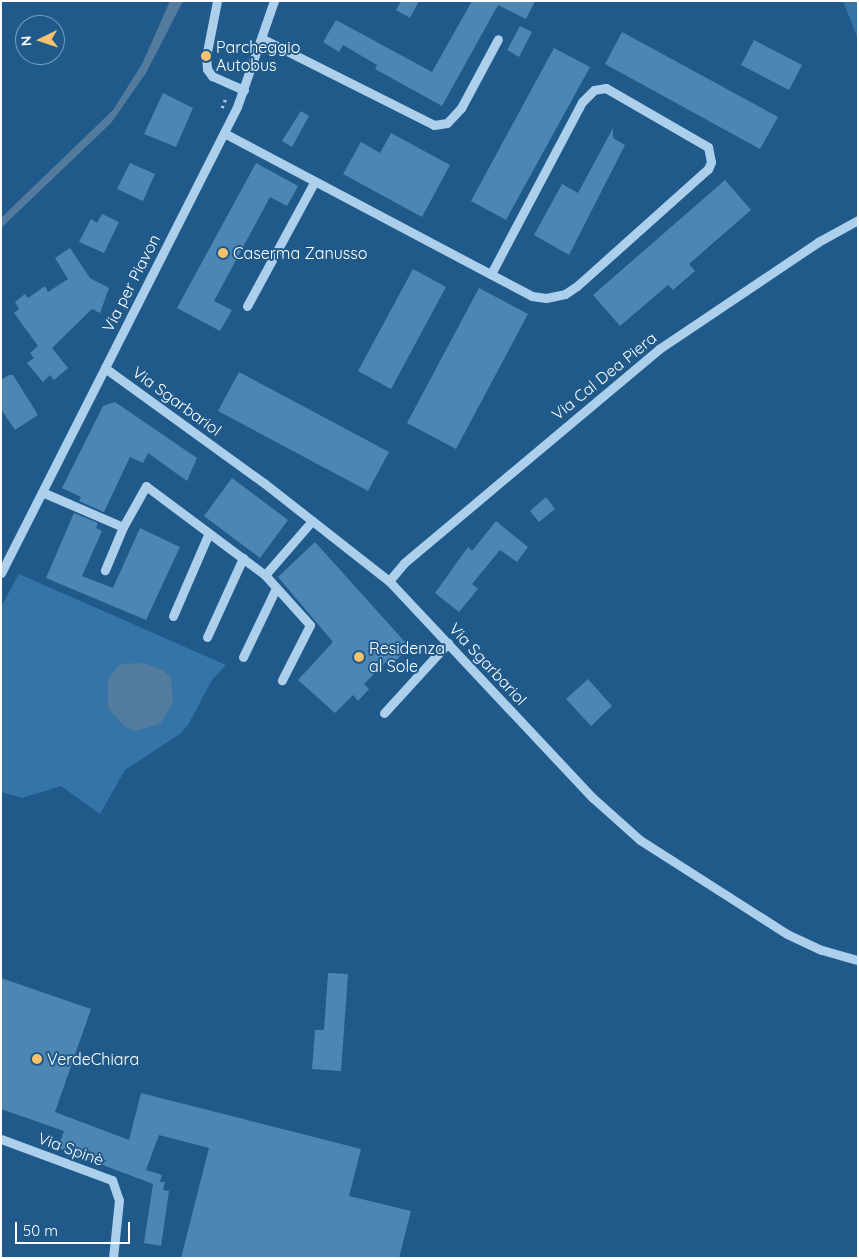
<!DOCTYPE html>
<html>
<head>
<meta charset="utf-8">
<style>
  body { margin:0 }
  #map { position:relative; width:859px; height:1259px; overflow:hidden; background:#205a8a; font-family:Quicksand,sans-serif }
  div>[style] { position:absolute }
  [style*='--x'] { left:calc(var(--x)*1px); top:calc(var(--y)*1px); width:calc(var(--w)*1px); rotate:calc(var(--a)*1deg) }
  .green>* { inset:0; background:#3474a7 }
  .water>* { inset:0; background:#537b9d }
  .building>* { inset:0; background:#4d86b3 }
  .path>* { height:2.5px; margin-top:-1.25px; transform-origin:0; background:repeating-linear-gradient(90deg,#accfeb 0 2.5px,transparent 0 6.5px) }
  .minor>* { height:9px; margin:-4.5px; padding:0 4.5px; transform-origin:4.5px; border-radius:4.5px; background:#accfeb }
  .dots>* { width:14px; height:14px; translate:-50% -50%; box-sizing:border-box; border:2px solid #205a8a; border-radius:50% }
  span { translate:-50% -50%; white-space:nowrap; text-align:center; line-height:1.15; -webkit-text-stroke:4px #205a8a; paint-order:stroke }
  .poi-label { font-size:16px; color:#fff }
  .left { translate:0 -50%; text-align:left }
  .street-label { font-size:16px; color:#fff }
  .frame { position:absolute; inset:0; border:2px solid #fff; pointer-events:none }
  .north { position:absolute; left:15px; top:15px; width:50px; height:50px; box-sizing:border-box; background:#205a8a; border:1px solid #799cb9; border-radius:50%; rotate:266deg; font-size:14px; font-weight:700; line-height:20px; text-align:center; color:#fff }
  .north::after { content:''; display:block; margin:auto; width:18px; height:22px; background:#f8c16d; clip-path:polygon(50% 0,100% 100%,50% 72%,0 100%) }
  .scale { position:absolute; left:15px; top:1222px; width:115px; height:22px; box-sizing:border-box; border:2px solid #fff; border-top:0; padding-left:6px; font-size:15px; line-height:18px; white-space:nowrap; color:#fff; -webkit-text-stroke:4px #205a8a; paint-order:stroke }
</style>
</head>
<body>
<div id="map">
  <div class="green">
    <i style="clip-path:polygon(843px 1px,858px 1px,858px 39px)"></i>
    <i style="clip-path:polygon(19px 574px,226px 665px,212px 680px,188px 725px,180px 734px,125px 770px,100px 814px,61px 786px,22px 798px,1px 792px,1px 607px)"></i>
  </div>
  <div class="water">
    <i style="clip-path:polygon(170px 1px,183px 1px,146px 73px,111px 123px,1px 228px,1px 218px,113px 110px,142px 64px)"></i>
    <i style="clip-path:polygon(143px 663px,163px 670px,171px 678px,173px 703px,160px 724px,136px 731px,125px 727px,108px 708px,108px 678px,120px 664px)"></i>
  </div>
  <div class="building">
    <i style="clip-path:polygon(401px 1px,419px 1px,410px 18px,396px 10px)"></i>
    <i style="clip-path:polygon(472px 1px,535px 1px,526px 19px,498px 5px,442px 106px,375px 69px,377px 65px,343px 45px,339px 52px,323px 42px,336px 20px,432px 72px)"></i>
    <i style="clip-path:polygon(520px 26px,532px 32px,519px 57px,507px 50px)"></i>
    <i style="clip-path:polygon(622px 32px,778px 117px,760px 149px,605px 64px)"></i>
    <i style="clip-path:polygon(754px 40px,802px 65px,789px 90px,741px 65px)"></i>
    <i style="clip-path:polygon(554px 48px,590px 67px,506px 220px,471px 201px)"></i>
    <i style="clip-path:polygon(163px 93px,193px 108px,176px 147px,144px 134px)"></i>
    <i style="clip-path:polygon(301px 111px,309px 116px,292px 147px,282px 141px)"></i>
    <i style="clip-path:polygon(613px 128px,613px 138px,625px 145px,569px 255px,534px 235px,562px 184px,578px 193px)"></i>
    <i style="clip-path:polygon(391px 133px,450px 165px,422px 217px,343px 174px,361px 142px,380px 153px)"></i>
    <i style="clip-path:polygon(130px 163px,155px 174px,143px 201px,117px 189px)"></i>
    <i style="clip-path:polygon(256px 163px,298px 186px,287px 206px,270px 197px,214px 301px,232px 310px,220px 331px,177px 308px)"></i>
    <i style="clip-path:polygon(725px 180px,751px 210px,689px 264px,695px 271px,673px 290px,668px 285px,620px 326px,593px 295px)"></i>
    <i style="clip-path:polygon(102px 214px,119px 222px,104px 253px,79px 242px,91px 219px,97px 223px)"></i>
    <i style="clip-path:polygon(70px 248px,90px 278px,109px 288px,100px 313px,92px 309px,52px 348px,68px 368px,54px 380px,50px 375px,43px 382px,27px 363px,34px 358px,30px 353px,38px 346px,14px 313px,19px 309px,15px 302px,25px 294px,28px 298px,45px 286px,48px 292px,68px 279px,55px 258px)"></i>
    <i style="clip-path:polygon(413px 269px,446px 287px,391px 389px,358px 371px)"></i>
    <i style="clip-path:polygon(479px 288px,528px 314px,456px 449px,407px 423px)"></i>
    <i style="clip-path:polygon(239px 372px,389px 452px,368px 491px,218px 411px)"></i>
    <i style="clip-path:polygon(9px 375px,13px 375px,38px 415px,15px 430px,1px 409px,1px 380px)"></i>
    <i style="clip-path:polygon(115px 402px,197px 458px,187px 481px,148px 453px,143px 463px,130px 457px,104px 512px,79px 501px,81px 497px,62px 488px,103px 406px)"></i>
    <i style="clip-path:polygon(232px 478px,288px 520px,260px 558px,204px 516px)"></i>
    <i style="clip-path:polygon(546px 497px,555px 509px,539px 522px,530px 511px)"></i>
    <i style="clip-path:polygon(74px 513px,98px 523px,96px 528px,102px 531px,82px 576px,113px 588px,140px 528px,180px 547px,146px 620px,46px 578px)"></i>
    <i style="clip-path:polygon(496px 521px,528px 547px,517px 562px,500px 550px,472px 584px,478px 589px,459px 612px,435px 593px,468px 547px,472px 551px)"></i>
    <i style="clip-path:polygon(315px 542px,405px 642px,398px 650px,402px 654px,392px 665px,387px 661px,364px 684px,369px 689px,358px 701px,353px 695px,335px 713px,298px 680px,333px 642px,278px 577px)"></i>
    <i style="clip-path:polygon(588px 679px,612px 706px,591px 726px,566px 699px)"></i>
    <i style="clip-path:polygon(328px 973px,348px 974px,341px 1071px,312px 1069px,315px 1030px,324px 1030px)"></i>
    <i style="clip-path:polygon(1px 978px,91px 1009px,55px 1112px,129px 1140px,141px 1093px,361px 1149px,349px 1196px,411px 1211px,399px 1258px,181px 1258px,209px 1148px,159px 1135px,146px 1170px,162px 1175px,160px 1182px,165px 1182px,163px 1190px,169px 1191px,161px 1246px,144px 1243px,153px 1184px,58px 1148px,64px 1131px,1px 1109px)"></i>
  </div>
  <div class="path">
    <i style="--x:222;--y:108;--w:12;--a:-70"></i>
  </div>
  <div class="minor">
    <i style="--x:217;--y:1;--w:57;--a:101.1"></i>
    <i style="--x:206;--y:57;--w:12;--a:85"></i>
    <i style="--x:207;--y:69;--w:9;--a:54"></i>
    <i style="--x:212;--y:76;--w:35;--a:24"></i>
    <i style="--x:263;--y:39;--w:191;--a:26.7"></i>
    <i style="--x:434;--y:125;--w:13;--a:-9"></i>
    <i style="--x:447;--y:123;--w:21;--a:-47"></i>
    <i style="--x:461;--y:108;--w:78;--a:-61.8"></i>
    <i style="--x:224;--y:133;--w:348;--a:27.9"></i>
    <i style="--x:532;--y:296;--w:14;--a:8"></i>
    <i style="--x:546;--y:298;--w:19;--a:-12"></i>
    <i style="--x:565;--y:294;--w:14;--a:-34"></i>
    <i style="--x:577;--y:286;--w:176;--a:-41.8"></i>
    <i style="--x:708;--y:169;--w:8;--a:-67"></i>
    <i style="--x:711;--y:162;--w:15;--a:-101"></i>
    <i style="--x:708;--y:147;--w:118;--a:-150"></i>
    <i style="--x:606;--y:88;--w:12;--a:171"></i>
    <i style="--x:594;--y:90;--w:17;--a:135"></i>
    <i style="--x:582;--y:102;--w:195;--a:117.9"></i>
    <i style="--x:247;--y:306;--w:142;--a:-61.5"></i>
    <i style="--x:105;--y:368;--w:196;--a:35.9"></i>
    <i style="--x:264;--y:483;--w:159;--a:38.1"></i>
    <i style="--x:389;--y:581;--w:298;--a:46.8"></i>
    <i style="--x:593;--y:798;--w:63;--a:41.8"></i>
    <i style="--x:640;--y:840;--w:174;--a:32.6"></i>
    <i style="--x:787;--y:934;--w:38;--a:25"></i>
    <i style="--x:822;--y:950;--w:37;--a:16"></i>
    <i style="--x:42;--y:492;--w:88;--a:23.4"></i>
    <i style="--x:123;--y:527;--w:47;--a:112.7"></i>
    <i style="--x:123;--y:527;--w:47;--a:-60.7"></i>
    <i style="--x:146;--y:486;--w:149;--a:36.8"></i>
    <i style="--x:265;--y:575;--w:67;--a:48"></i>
    <i style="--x:310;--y:625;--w:62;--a:117"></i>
    <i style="--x:1;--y:573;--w:522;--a:-63.14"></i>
    <i style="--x:237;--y:107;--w:112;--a:-70.8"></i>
    <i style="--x:265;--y:575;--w:72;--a:-49"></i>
    <i style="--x:389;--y:581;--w:23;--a:-50"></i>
    <i style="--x:404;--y:563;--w:333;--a:-40"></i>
    <i style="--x:659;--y:349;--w:192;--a:-33.9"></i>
    <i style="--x:818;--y:242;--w:46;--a:-28.8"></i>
    <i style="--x:173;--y:616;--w:90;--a:-66.6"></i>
    <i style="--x:207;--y:637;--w:87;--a:-65.5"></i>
    <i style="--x:243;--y:657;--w:76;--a:-64.4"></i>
    <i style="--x:384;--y:713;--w:95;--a:-47.6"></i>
    <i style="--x:1;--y:1139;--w:118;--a:20.3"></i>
    <i style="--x:112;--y:1180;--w:21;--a:71"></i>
    <i style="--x:119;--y:1200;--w:58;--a:95.9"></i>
  </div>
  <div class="dots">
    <i style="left:206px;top:56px;background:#f8c16d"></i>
    <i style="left:223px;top:253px;background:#f8c16d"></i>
    <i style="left:359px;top:657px;background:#f8c16d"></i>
    <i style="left:37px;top:1059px;background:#f8c16d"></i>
  </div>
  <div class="poi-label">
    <span class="left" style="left:216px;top:56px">Parcheggio<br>Autobus</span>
    <span class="left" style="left:233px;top:253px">Caserma Zanusso</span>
    <span class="left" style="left:369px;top:657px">Residenza<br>al Sole</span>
    <span class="left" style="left:47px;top:1059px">VerdeChiara</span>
  </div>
  <div class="street-label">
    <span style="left:131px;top:283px;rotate:-63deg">Via per Piavon</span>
    <span style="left:604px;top:376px;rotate:-39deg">Via Cal Dea Piera</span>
    <span style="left:177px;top:401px;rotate:36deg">Via Sgarbariol</span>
    <span style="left:488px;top:664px;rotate:47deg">Via Sgarbariol</span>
    <span style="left:71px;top:1149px;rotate:20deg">Via Spinè</span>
  </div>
  <div class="frame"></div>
  <div class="north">N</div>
  <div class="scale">50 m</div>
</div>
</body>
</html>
